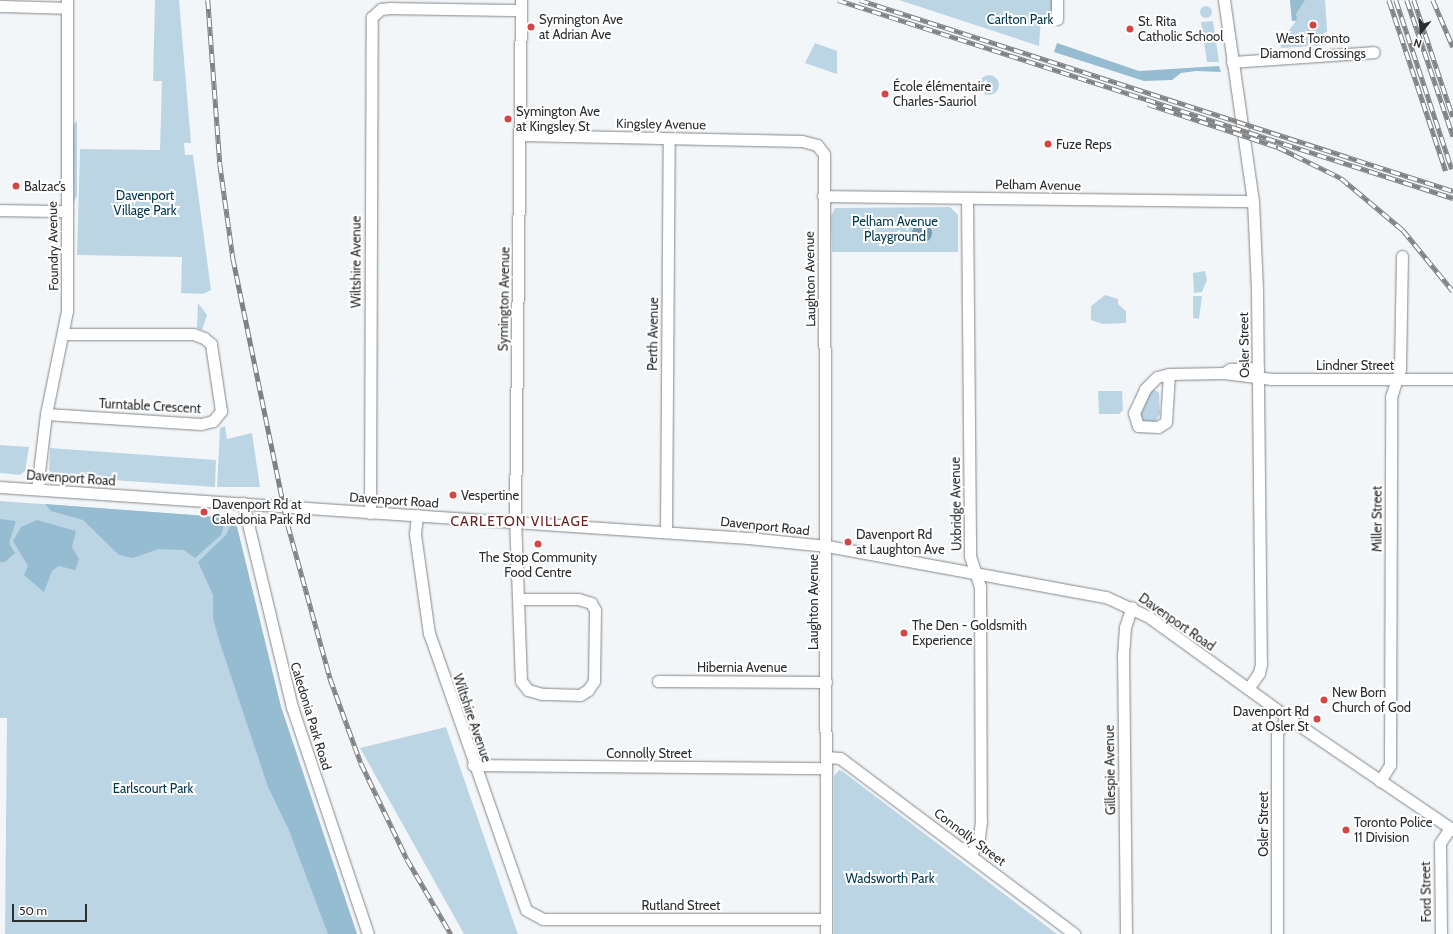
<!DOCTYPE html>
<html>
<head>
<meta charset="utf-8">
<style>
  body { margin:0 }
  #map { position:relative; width:1453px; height:934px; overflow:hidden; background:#f3f6f9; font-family:Cabin,sans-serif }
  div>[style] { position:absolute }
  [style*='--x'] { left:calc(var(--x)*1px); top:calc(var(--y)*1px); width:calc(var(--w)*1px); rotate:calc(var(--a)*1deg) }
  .green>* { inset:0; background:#bbd5e5 }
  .round { border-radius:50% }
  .forest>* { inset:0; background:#96bcd2 }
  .water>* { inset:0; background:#779db2 }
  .roads { filter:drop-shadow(0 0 1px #838789) drop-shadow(0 0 1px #838789) }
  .minor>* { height:11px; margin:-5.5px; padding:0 5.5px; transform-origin:5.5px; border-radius:5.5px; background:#fff }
  .rail>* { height:4.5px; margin-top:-2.25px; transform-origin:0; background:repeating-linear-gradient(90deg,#fff 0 9px,#7f8183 0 18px); box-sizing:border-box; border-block:1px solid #7f8183 }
  .dots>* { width:11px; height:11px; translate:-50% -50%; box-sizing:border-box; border:2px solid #fff; border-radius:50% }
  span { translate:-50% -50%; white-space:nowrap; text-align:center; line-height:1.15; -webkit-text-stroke:4px #fff; paint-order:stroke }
  .park-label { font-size:13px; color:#01374e }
  .poi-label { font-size:13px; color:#2c2d2e }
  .left { translate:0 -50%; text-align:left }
  .right { translate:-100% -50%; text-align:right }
  .street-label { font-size:13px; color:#2c2d2e }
  .neighbourhood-label { font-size:14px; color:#672220; letter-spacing:1px }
  .north { position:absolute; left:1401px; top:12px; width:40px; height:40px; -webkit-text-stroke:3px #fff; paint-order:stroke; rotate:197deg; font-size:11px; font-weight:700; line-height:16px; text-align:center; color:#2c2d2e }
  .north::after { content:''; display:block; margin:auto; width:14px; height:18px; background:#2c2d2e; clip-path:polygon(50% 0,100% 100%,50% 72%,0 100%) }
  .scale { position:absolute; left:12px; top:904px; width:75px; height:18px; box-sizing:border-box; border:2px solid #2c2d2e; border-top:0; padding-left:5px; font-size:12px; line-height:14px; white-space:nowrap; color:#2c2d2e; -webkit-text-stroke:3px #fff; paint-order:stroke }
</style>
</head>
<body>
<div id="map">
  <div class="green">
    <i style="clip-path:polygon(155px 0,179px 0,191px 143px,184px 143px,185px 155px,193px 155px,211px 290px,203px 294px,181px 293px,182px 257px,77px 255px,80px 149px,160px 150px,162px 81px,153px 81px)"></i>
    <i style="clip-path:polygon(899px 0,1052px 0,1052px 19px,1041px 19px,1039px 46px)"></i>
    <i style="clip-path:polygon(1290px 0,1325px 0,1328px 45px,1281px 48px,1280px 42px,1296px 21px,1292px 21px)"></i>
    <i class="round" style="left:1200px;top:6px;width:12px;height:12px"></i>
    <i style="clip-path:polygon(1213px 21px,1219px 62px,1207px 62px,1201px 22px)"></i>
    <i style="clip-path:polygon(815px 43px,837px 51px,837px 74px,805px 63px)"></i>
    <i class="round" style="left:979px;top:75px;width:20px;height:20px"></i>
    <i style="clip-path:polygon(77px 121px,77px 195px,74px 203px,72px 126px)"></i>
    <i style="clip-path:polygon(950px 207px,958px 215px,958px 252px,832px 252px,831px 216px,835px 208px)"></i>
    <i style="clip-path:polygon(1205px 271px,1207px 280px,1202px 292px,1194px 293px,1193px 273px)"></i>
    <i style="clip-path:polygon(1105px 295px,1118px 299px,1118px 304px,1126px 311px,1126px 323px,1103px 324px,1091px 320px,1091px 306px)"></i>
    <i style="clip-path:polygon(1193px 296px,1202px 296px,1199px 319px,1193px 318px)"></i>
    <i style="clip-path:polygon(198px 303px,207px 315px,202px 330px,197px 328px)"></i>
    <i style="clip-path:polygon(1150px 389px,1159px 392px,1160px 414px,1155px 422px,1140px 422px,1138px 415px)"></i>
    <i style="clip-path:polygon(1098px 391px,1122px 391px,1123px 410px,1119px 414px,1099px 414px)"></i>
    <i style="clip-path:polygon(225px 426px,227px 439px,252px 433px,260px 487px,217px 487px,220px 428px)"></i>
    <i style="clip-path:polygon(0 445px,29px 447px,25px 471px,20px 475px,0 473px)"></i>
    <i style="clip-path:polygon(50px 448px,216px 460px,215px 487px,54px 476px,49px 470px)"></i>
    <i style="clip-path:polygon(0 501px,206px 516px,232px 522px,237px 527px,281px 707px,357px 934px,5px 934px,7px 718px,0 718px)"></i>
    <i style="clip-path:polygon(446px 727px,516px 929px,518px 934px,464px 934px,360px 748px)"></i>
    <i style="clip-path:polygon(839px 770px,842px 771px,1057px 934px,834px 934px,834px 776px)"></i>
  </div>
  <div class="forest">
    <i style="clip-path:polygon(1290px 0,1305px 0,1296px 14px,1297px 20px,1292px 21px)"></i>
    <i style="clip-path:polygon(1057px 43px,1139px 71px,1219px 66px,1221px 72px,1196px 71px,1181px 73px,1172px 80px,1144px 81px,1054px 52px)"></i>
    <i style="clip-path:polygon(45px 504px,206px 516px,224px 518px,225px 521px,221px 535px,195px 558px,184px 550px,159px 549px,133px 558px,119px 555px,83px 520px,51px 511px)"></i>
    <i style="clip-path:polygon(0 519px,16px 521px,9px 543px,15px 553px,5px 562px,0 562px)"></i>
    <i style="clip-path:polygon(37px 520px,76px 531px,72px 547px,79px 559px,75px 570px,59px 566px,52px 571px,44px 592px,24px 575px,28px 566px,13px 541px,21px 527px)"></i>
    <i style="clip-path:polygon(232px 522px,237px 527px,281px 707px,357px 934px,328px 934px,288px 828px,268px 787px,219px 640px,213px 618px,213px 595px,198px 562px,226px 535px)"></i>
  </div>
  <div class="water">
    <i class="round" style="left:912px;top:223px;width:20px;height:20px"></i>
  </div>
  <div class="roads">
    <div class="minor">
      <i style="--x:1224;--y:0;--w:203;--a:81.8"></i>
      <i style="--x:1253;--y:201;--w:89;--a:87.4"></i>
      <i style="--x:1257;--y:290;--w:374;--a:89.4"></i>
      <i style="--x:1261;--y:664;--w:9;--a:103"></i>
      <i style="--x:1259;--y:673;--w:19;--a:125"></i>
      <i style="--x:0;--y:6;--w:66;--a:1.7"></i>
      <i style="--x:1057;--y:19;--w:19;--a:-90"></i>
      <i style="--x:1232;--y:62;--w:142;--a:-4"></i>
      <i style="--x:520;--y:135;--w:282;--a:1.2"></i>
      <i style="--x:802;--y:141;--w:16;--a:15"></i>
      <i style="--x:817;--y:145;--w:11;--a:52"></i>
      <i style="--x:824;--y:154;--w:780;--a:89.85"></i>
      <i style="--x:823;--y:196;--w:430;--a:0.7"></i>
      <i style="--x:967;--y:198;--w:358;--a:89.5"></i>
      <i style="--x:970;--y:556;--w:32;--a:72"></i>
      <i style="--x:980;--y:586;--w:235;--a:89.8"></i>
      <i style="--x:981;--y:821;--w:16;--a:97"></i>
      <i style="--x:979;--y:837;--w:20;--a:114"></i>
      <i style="--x:0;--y:210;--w:67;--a:0.9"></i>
      <i style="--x:1224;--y:373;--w:7;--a:-34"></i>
      <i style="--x:1230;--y:369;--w:28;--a:-2"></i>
      <i style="--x:1169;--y:374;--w:48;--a:93.6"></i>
      <i style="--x:1166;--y:422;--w:9;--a:148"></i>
      <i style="--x:1158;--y:427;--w:20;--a:-177"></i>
      <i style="--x:1138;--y:426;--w:14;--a:-107"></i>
      <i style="--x:1134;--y:413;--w:26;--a:-65"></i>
      <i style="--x:1145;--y:389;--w:17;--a:-45"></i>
      <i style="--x:1157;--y:377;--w:12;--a:-14"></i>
      <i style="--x:1169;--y:374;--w:55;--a:-1"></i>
      <i style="--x:1224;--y:373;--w:48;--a:7.1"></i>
      <i style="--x:1272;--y:379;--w:181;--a:0"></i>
      <i style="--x:46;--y:414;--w:155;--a:3.7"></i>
      <i style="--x:201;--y:424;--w:12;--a:-14"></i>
      <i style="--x:213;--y:421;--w:13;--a:-51"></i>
      <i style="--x:221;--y:411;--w:68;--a:-98.5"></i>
      <i style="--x:211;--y:344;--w:9;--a:-139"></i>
      <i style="--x:204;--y:338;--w:12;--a:-160"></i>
      <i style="--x:193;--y:334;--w:130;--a:180"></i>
      <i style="--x:0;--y:487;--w:750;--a:3.9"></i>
      <i style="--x:748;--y:538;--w:79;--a:5.8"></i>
      <i style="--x:827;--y:546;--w:284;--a:10.4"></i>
      <i style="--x:1106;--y:597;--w:47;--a:24.9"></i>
      <i style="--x:1149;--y:617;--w:170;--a:35.9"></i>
      <i style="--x:1287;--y:717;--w:201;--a:34.2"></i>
      <i style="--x:37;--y:489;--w:76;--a:-83.2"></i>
      <i style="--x:46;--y:414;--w:105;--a:-78.5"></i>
      <i style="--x:67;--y:311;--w:311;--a:-90"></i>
      <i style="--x:243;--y:503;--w:210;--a:76.5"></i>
      <i style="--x:292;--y:707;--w:239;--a:71.5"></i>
      <i style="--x:370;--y:513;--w:496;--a:-89.8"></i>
      <i style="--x:372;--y:17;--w:12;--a:-42"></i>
      <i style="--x:381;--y:9;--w:9;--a:-6"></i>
      <i style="--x:390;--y:8;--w:131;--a:0.9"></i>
      <i style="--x:417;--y:515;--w:19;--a:96"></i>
      <i style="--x:415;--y:534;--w:100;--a:82"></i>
      <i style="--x:429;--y:633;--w:293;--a:70.7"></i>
      <i style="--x:526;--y:910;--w:19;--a:28"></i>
      <i style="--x:543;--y:919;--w:283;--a:0"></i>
      <i style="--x:666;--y:530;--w:391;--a:-89.6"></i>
      <i style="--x:520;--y:599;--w:58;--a:0"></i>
      <i style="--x:578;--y:599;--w:14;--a:17"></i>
      <i style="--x:591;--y:603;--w:8;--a:60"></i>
      <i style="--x:595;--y:610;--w:71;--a:90.8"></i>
      <i style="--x:594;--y:681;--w:11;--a:124"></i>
      <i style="--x:588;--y:690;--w:9;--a:148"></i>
      <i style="--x:580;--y:695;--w:38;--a:-178"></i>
      <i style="--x:542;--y:694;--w:15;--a:-164"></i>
      <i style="--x:528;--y:690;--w:11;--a:-128"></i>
      <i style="--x:521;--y:681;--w:161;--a:-92.1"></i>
      <i style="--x:515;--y:520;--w:520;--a:-89.34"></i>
      <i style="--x:658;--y:681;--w:168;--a:0.3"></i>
      <i style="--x:826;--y:757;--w:14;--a:4"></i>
      <i style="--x:840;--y:758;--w:293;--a:36.9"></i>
      <i style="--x:473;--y:765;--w:353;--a:0.5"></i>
      <i style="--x:1380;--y:781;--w:19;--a:-58"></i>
      <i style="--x:1390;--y:765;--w:368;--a:-89.8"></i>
      <i style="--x:1391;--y:397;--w:29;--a:-72"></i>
      <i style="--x:1400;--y:369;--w:113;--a:-89"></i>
      <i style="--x:1126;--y:934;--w:278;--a:-90.6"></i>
      <i style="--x:1123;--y:656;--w:29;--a:-86"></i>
      <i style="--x:1125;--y:627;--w:21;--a:-71"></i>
      <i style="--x:1277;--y:934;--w:201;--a:-90"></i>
      <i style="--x:1277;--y:733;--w:19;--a:-58"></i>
      <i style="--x:1441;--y:934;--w:91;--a:-90.6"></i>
      <i style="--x:1440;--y:843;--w:18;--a:-56"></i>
    </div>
  </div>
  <div class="rail">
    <i style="--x:208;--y:0;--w:164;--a:85.8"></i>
    <i style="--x:220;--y:164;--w:95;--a:82.1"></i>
    <i style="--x:233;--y:258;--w:273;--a:78.4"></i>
    <i style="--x:288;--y:525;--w:159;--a:74.6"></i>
    <i style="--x:330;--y:678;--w:90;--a:70"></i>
    <i style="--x:361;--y:763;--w:106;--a:64.4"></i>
    <i style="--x:407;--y:859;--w:87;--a:59.6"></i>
    <i style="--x:838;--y:0;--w:646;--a:17.85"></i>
    <i style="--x:860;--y:0;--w:623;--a:17.85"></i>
    <i style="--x:1389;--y:0;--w:180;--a:71.6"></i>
    <i style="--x:1396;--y:0;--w:178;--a:71.7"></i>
    <i style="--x:1407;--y:0;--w:144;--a:71.3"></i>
    <i style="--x:1414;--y:0;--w:123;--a:71.6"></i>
    <i style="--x:1433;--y:0;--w:51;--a:66.9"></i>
    <i style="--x:1148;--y:104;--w:137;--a:18.3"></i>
    <i style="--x:1278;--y:147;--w:70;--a:26.2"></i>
    <i style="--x:1341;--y:178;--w:81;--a:40"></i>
    <i style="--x:1403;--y:230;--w:79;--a:50.7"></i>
  </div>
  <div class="dots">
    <i style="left:1313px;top:25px;background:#d44543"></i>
    <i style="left:531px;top:27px;background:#d44543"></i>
    <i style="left:1130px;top:29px;background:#d44543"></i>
    <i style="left:885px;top:94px;background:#d44543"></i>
    <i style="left:508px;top:119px;background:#d44543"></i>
    <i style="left:1048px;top:144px;background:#d44543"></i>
    <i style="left:16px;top:186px;background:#d44543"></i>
    <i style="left:453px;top:495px;background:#d44543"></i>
    <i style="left:204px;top:512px;background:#d44543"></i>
    <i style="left:848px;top:542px;background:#d44543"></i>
    <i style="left:538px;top:544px;background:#d44543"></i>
    <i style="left:904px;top:633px;background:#d44543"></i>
    <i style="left:1324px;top:700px;background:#d44543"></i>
    <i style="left:1317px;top:719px;background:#d44543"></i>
    <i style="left:1346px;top:830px;background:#d44543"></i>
  </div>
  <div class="park-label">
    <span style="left:1020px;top:19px">Carlton Park</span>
    <span style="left:145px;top:203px">Davenport<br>Village Park</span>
    <span style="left:895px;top:229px">Pelham Avenue<br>Playground</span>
    <span style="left:153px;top:788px">Earlscourt Park</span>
    <span style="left:890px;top:878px">Wadsworth Park</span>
  </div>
  <div class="poi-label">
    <span class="left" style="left:539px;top:27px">Symington Ave<br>at Adrian Ave</span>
    <span class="left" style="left:1138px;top:29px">St. Rita<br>Catholic School</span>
    <span style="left:1313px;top:46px">West Toronto<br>Diamond Crossings</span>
    <span class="left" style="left:893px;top:94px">École élémentaire<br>Charles-Sauriol</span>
    <span class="left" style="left:516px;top:119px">Symington Ave<br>at Kingsley St</span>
    <span class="left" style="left:1056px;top:144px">Fuze Reps</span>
    <span class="left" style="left:24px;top:186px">Balzac’s</span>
    <span class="left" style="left:461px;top:495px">Vespertine</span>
    <span class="left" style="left:212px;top:512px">Davenport Rd at<br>Caledonia Park Rd</span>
    <span class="left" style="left:856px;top:542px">Davenport Rd<br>at Laughton Ave</span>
    <span style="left:538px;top:565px">The Stop Community<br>Food Centre</span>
    <span class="left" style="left:912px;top:633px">The Den - Goldsmith<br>Experience</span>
    <span class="left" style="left:1332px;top:700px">New Born<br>Church of God</span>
    <span class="right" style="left:1309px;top:719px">Davenport Rd<br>at Osler St</span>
    <span class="left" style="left:1354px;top:830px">Toronto Police<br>11 Division</span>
  </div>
  <div class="street-label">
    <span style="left:661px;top:124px;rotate:1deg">Kingsley Avenue</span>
    <span style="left:1038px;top:185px;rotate:1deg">Pelham Avenue</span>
    <span style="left:53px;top:246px;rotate:-91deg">Foundry Avenue</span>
    <span style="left:356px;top:262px;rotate:-90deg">Wiltshire Avenue</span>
    <span style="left:810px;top:279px;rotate:-91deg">Laughton Avenue</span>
    <span style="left:504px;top:299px;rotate:-89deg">Symington Avenue</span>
    <span style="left:653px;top:334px;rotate:-89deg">Perth Avenue</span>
    <span style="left:1244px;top:345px;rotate:-91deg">Osler Street</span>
    <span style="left:1355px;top:365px">Lindner Street</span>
    <span style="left:150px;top:406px;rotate:3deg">Turntable Crescent</span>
    <span style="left:71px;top:478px;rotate:4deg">Davenport Road</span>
    <span style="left:394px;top:500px;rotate:4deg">Davenport Road</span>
    <span style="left:956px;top:504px;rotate:-91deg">Uxbridge Avenue</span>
    <span style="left:1377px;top:519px;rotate:-90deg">Miller Street</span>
    <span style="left:765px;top:526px;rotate:6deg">Davenport Road</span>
    <span style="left:813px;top:602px;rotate:-90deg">Laughton Avenue</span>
    <span style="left:1177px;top:622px;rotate:35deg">Davenport Road</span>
    <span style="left:742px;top:667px">Hibernia Avenue</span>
    <span style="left:311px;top:716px;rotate:73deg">Caledonia Park Road</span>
    <span style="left:472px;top:718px;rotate:71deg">Wiltshire Avenue</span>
    <span style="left:649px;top:753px">Connolly Street</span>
    <span style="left:1110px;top:770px;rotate:-91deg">Gillespie Avenue</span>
    <span style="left:1263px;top:824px;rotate:-90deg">Osler Street</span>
    <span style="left:970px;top:837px;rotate:37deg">Connolly Street</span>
    <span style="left:1426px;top:892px;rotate:-91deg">Ford Street</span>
    <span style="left:681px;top:905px">Rutland Street</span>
  </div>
  <div class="neighbourhood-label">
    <span style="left:520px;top:521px">CARLETON VILLAGE</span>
  </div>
  <div class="north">N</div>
  <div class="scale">50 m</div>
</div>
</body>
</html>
